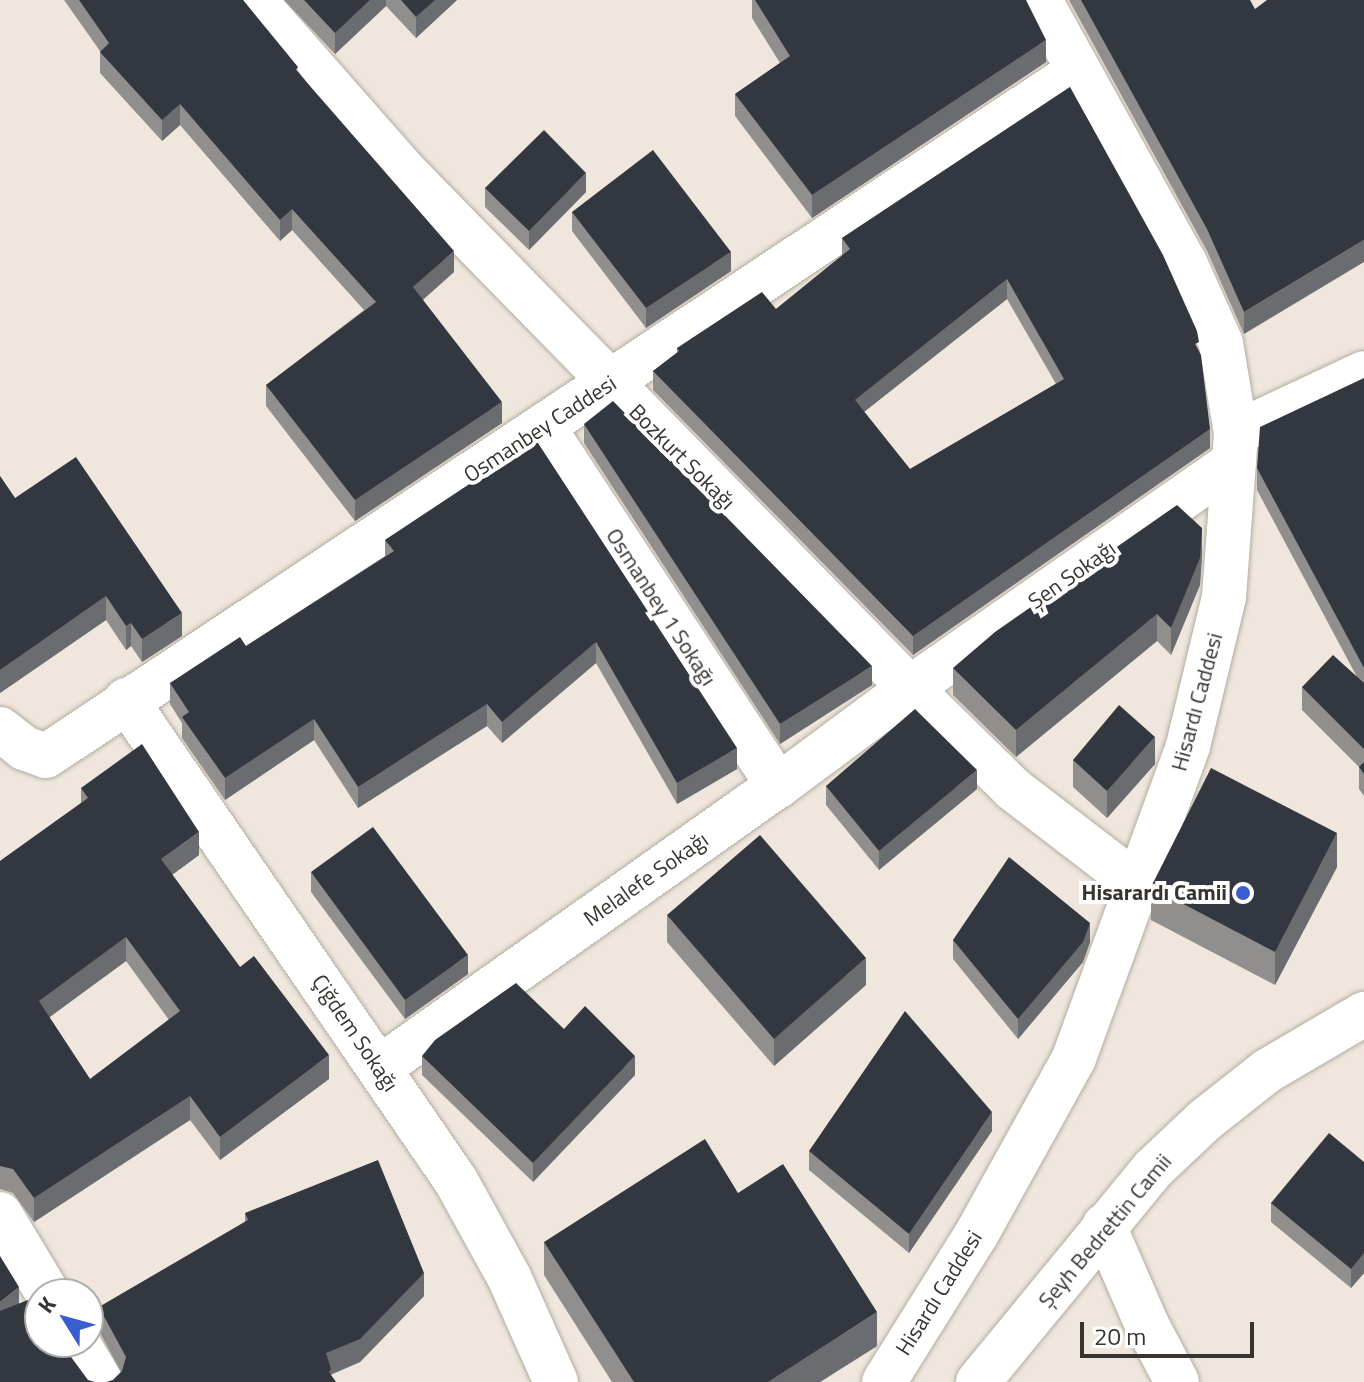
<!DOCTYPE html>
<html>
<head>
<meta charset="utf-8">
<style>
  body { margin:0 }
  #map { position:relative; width:1364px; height:1382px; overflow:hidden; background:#efe7dd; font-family:"Titillium Web",sans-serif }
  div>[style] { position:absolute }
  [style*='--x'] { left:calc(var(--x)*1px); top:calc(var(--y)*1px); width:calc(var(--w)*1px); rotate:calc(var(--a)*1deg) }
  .roads { filter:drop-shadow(0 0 2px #b3aca1) drop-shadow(0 0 2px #b3aca1) }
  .minor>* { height:44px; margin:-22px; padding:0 22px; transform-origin:22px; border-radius:22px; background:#fff }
  .wall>* { inset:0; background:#918f8e }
  .shaded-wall>* { inset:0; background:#6b6c6f }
  .building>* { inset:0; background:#333740 }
  .dots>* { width:22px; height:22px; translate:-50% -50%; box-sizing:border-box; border:4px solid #fff; border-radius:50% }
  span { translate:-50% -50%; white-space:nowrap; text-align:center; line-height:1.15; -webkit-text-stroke:8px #fff; paint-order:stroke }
  .street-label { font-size:22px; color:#373430 }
  .poi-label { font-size:22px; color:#373430; font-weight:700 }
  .right { translate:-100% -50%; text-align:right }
  .north { position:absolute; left:24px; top:1278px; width:80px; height:80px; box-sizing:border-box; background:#fff; border:2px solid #afaeac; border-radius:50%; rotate:307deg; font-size:22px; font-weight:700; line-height:32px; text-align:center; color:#373430 }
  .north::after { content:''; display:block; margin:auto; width:28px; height:36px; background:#3b5ecf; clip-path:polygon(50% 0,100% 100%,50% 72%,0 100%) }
  .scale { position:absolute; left:1080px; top:1322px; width:174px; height:36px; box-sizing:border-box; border:4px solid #373430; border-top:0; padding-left:10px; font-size:24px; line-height:28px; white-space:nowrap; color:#373430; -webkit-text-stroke:6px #fff; paint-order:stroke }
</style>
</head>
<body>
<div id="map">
  <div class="roads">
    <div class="minor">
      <i style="--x:254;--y:0;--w:232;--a:48.7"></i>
      <i style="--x:407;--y:174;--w:719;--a:45.62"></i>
      <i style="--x:910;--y:688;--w:144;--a:44.4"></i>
      <i style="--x:1013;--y:789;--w:158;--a:37.5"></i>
      <i style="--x:544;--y:428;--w:428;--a:56.8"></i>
      <i style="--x:1236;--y:433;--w:141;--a:-25.1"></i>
      <i style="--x:126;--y:700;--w:583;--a:55.55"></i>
      <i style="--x:456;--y:1181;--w:110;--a:61.1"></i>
      <i style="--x:509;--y:1277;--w:115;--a:65.9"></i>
      <i style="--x:0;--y:729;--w:31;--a:38"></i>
      <i style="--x:24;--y:748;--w:23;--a:20"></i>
      <i style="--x:46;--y:756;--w:1239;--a:-33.57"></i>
      <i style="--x:379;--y:1068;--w:489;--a:-35.3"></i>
      <i style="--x:778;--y:786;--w:164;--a:-36.6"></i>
      <i style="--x:910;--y:688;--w:395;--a:-34.9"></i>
      <i style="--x:0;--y:1214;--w:93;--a:59"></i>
      <i style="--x:1104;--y:1226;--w:108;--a:66.5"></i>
      <i style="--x:1147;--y:1325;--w:64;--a:62.2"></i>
      <i style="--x:77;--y:1342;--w:47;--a:59"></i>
      <i style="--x:884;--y:1382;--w:173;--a:-58"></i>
      <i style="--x:976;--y:1235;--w:202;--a:-61"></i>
      <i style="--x:1074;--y:1058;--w:332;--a:-69.9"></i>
      <i style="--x:1188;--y:746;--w:153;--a:-76.4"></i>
      <i style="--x:1224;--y:597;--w:164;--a:-85.8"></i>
      <i style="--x:1236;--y:433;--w:91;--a:-99.5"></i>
      <i style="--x:1221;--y:343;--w:88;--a:-114.2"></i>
      <i style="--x:1185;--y:263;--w:300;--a:-118.9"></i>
      <i style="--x:978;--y:1382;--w:276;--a:-50.6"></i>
      <i style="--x:1153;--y:1169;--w:71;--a:-43.3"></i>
      <i style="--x:1205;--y:1120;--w:79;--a:-38.3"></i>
      <i style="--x:1267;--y:1071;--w:113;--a:-30.4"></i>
    </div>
  </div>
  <div class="wall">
    <i style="clip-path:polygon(64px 0,243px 0,454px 272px,423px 300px,502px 423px,355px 521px,266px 406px,266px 385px,364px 310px,292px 230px,280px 241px,180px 125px,162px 141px,100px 73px,100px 51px)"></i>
    <i style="clip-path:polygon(284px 0,457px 0,416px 38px,386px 6px,335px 54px)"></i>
    <i style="clip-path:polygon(752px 0,1026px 0,1046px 62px,812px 218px,735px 116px,735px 94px,780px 63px,752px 18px)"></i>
    <i style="clip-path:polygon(1069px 0,1250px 0,1244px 334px,1207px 251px)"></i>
    <i style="clip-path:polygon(evenodd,1070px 87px,1199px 351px,1210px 448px,913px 655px,653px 390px,653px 371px,677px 353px,677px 348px,776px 309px,842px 256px,842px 238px,1070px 87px,1007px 299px,1056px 384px,910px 469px,864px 412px,1007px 299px)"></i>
    <i style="clip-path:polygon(485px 188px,586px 192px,529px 250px,485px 207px)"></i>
    <i style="clip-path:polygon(572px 212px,731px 271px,646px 328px,572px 231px)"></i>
    <i style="clip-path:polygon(1364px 378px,1364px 796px,1359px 789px,1359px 767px,1302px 710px,1302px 687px,1357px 677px,1257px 490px,1257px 468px)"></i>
    <i style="clip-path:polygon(584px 424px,872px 685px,780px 744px,584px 443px)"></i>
    <i style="clip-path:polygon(536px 440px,737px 769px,677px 804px,596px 663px,502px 743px,487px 726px,358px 808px,314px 740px,225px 800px,182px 738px,182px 723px,170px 704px,170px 683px,246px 646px,385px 556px,385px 540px)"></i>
    <i style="clip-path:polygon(0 476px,15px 498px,182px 636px,142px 662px,131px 646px,126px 650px,106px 620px,0 693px)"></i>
    <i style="clip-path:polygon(1202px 555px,1200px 585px,1171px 655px,1157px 641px,1016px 757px,953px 695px,953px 668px)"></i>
    <i style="clip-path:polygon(1073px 760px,1155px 764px,1107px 818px,1073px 787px)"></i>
    <i style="clip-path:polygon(826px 786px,977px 789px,879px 870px,826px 805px)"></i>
    <i style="clip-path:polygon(evenodd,81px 788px,199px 855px,172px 875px,240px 967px,329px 1079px,220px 1160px,190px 1120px,34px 1222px,13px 1193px,0 1189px,0 861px,81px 803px,81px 788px,126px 961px,169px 1020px,90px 1079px,49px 1017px,126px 961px)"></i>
    <i style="clip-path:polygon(1337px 867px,1275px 985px,1151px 920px,1151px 887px)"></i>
    <i style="clip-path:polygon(311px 872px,468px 974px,405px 1019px,311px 892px)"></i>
    <i style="clip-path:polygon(667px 915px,866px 985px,774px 1066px,667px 942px)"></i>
    <i style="clip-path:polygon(953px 940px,1090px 942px,1083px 962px,1018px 1039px,953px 959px)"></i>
    <i style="clip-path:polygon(564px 1029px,635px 1075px,533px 1182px,422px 1075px,422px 1056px)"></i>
    <i style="clip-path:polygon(992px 1131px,909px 1253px,809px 1170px,809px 1151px)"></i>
    <i style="clip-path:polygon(1364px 1162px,1364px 1273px,1351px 1288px,1271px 1222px,1271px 1203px)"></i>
    <i style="clip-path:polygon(245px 1213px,424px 1296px,360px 1362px,331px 1375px,113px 1380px,121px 1372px,99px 1331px,99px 1307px,245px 1222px)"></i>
    <i style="clip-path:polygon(544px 1242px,877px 1346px,820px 1382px,612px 1382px,544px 1275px)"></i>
  </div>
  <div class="shaded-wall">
    <i style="clip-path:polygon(370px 0,386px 0,386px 6px,335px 54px,335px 33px)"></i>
    <i style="clip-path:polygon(435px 0,457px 0,416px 38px,416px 17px)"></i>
    <i style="clip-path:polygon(1046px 40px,1046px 62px,812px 218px,812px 195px)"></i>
    <i style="clip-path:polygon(180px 104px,180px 125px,162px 141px,162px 120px)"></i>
    <i style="clip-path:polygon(586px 173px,586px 192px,529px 250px,529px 231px)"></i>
    <i style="clip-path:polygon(292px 209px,292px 230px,280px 241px,280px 220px)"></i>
    <i style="clip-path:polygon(1364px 240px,1364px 262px,1244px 334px,1244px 312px)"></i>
    <i style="clip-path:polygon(454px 251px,454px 272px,413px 308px,413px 287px)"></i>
    <i style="clip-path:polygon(731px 252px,731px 271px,646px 328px,646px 308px)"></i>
    <i style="clip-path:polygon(1007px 279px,1007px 299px,855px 419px,855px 400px)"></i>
    <i style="clip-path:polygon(502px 402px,502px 423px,355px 521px,355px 500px)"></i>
    <i style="clip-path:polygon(1210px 429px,1210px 448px,913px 655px,913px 636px)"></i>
    <i style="clip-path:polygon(1202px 528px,1202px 555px,1200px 585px,1171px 655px,1171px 628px)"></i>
    <i style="clip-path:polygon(106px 596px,106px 620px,0 693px,0 670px)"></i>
    <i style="clip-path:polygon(182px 613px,182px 636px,142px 662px,142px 639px)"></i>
    <i style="clip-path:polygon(1157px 614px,1157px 641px,1016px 757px,1016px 730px)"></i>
    <i style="clip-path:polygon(131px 623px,131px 646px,126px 650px,126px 626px)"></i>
    <i style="clip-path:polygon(596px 642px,596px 663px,502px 743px,502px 722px)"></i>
    <i style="clip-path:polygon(872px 666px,872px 685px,780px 744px,780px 724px)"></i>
    <i style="clip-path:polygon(487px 704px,487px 726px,358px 808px,358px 787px)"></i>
    <i style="clip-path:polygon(314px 719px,314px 740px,225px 800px,225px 778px)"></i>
    <i style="clip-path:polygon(1155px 737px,1155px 764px,1107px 818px,1107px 791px)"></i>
    <i style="clip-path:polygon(737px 748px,737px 769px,677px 804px,677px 783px)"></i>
    <i style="clip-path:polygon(977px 770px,977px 789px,879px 870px,879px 851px)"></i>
    <i style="clip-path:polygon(199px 832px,199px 855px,161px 883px,161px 859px)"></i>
    <i style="clip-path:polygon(1337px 833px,1337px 867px,1275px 985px,1275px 952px)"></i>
    <i style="clip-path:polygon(1090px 923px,1090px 942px,1083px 962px,1018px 1039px,1018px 1019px)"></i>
    <i style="clip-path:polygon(126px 937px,126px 961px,39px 1025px,39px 1001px)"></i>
    <i style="clip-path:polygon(468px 955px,468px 974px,405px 1019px,405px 1000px)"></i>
    <i style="clip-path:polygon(866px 958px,866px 985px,774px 1066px,774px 1039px)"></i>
    <i style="clip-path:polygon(329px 1055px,329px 1079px,220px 1160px,220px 1137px)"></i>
    <i style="clip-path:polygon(635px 1056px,635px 1075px,533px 1182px,533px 1163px)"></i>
    <i style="clip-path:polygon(190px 1096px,190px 1120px,34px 1222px,34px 1198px)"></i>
    <i style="clip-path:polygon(992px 1112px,992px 1131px,909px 1253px,909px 1234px)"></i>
    <i style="clip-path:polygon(1364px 1253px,1364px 1273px,1351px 1288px,1351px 1269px)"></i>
    <i style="clip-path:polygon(424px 1273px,424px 1296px,360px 1362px,331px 1374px,331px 1382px,326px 1353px)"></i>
    <i style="clip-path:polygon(19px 1287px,19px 1311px,0 1325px,0 1302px)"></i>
    <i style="clip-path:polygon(877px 1312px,877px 1346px,820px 1382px,768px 1382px)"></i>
  </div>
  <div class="building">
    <i style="clip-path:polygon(79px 0,243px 0,298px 67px,296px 70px,454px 251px,413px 287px,502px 402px,355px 500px,266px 385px,376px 302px,292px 209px,280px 220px,180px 104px,162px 120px,100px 52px,109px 43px)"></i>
    <i style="clip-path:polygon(304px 0,370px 0,335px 33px)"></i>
    <i style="clip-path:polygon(401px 0,435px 0,416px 17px)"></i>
    <i style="clip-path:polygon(755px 0,1026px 0,1046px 40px,812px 195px,735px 94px,790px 56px)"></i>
    <i style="clip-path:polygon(1081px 0,1250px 0,1255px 9px,1267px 0,1364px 0,1364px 240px,1244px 312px,1207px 229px)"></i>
    <i style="clip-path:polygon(evenodd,1070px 87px,1163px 255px,1197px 331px,1199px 342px,1195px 344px,1201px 355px,1210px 429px,913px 636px,653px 371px,679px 351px,677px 348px,762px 292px,776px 309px,850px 249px,842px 238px,1070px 87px,1007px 279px,1064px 379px,910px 469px,855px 400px,1007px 279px)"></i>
    <i style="clip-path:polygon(544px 130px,586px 173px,529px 231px,485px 188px)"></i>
    <i style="clip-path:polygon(653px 150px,731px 252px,646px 308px,572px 212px)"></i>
    <i style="clip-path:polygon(1364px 378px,1364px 668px,1257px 468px,1260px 427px)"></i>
    <i style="clip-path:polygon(613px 401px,872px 666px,780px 724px,584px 424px)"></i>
    <i style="clip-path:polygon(536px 440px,737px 748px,677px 783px,596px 642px,502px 722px,487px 704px,358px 787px,314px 719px,225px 778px,182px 717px,189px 712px,170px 683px,240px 637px,246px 646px,394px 551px,385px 540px)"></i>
    <i style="clip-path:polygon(76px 457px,182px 613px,142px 639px,131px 623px,126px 626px,106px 596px,0 670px,0 476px,15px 498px)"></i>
    <i style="clip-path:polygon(1177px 505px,1202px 528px,1200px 558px,1171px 628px,1157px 614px,1016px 730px,953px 668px,995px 632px)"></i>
    <i style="clip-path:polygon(1333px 655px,1364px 683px,1364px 749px,1302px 687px)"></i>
    <i style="clip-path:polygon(1119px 705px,1155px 737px,1107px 791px,1073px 760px)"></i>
    <i style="clip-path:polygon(915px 709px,977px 770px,879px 851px,826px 786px)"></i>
    <i style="clip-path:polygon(evenodd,142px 744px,199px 832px,161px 859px,240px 967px,254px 956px,329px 1055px,220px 1137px,190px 1096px,34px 1198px,13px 1169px,0 1166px,0 861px,88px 798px,81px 788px,142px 744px,126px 937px,180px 1011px,90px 1079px,39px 1001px,126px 937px)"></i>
    <i style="clip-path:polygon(1364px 762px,1364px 774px,1359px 767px)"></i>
    <i style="clip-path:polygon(1211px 768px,1337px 833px,1275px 952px,1151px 887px)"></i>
    <i style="clip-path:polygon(373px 827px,468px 955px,405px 1000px,311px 872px)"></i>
    <i style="clip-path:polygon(760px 835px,866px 958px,774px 1039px,667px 915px)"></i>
    <i style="clip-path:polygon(1009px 857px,1090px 923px,1083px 942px,1018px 1019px,953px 940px)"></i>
    <i style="clip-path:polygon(516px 983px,564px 1029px,585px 1006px,635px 1056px,533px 1163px,422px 1056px,435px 1040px)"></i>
    <i style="clip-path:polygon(905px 1011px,992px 1112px,909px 1234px,809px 1151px)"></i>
    <i style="clip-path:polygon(1329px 1133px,1364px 1162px,1364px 1253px,1351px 1269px,1271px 1203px)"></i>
    <i style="clip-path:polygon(705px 1139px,738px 1193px,783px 1164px,877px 1312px,768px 1382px,634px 1382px,544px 1242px)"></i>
    <i style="clip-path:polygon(378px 1160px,424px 1273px,360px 1339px,326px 1353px,331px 1369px,329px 1372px,336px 1382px,106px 1382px,113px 1380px,122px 1371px,126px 1357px,99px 1307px,248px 1220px,245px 1213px)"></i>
    <i style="clip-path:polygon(0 1256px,19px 1287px,0 1302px)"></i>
    <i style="clip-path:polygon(28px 1300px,40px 1316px,40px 1342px,60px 1342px,88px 1380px,95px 1382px,0 1382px,0 1311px)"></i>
  </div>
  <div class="dots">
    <i style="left:1243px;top:893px;background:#3b5ecf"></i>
  </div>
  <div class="street-label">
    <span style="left:540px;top:429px;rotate:-33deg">Osmanbey Caddesi</span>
    <span style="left:682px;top:457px;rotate:45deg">Bozkurt Sokağı</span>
    <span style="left:1072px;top:575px;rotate:-35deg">Şen Sokağı</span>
    <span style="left:661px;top:607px;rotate:57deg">Osmanbey 1 Sokağı</span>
    <span style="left:1197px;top:702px;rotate:-75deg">Hisardı Caddesi</span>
    <span style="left:646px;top:879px;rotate:-35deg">Melalefe Sokağı</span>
    <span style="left:355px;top:1033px;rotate:56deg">Çiğdem Sokağı</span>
    <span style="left:1105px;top:1231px;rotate:-50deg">Şeyh Bedrettin Camii</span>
    <span style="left:939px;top:1293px;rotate:-58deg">Hisardı Caddesi</span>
  </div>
  <div class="poi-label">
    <span class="right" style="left:1227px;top:893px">Hisarardı Camii</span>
  </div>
  <div class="north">K</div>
  <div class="scale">20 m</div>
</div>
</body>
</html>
